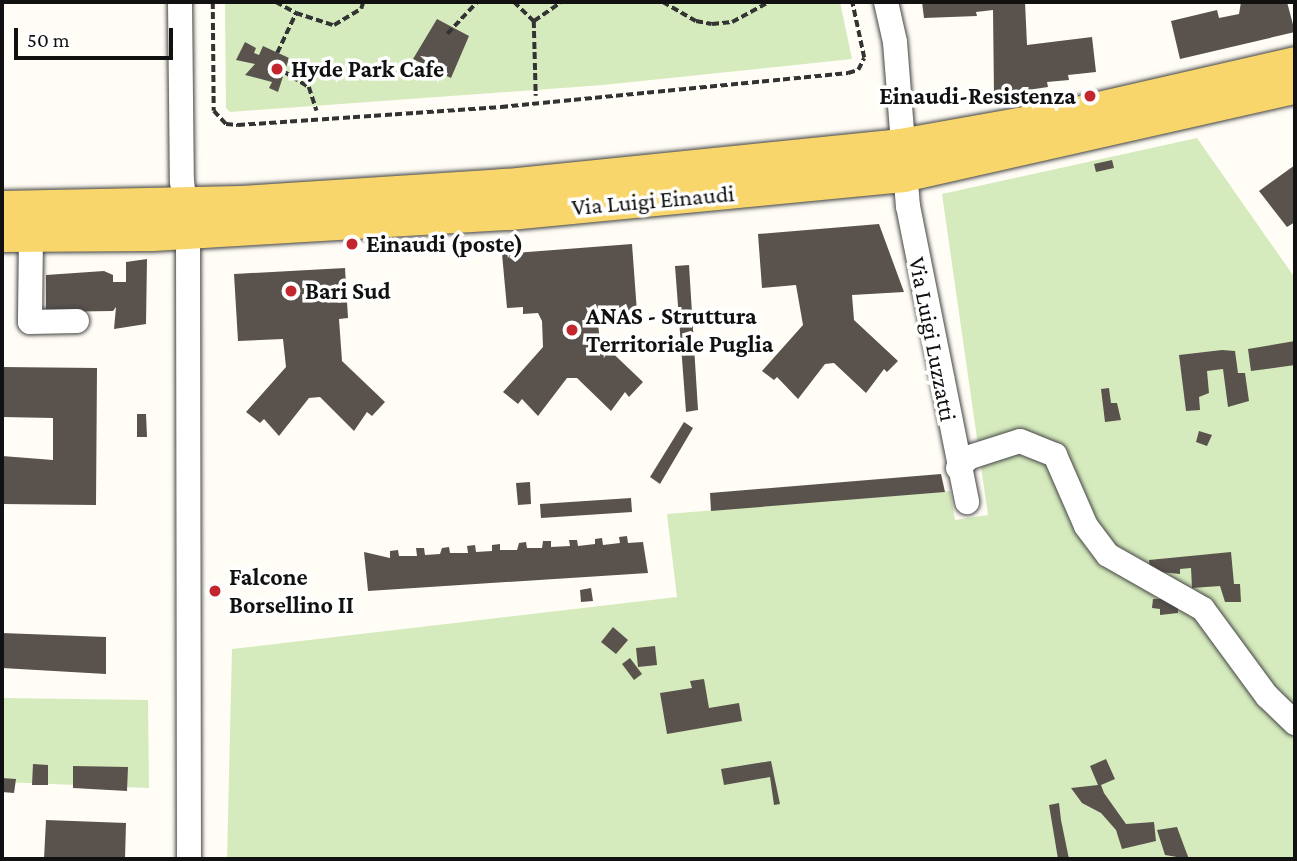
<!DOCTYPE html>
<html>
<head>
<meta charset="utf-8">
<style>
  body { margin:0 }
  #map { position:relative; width:1297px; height:861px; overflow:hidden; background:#fffdf5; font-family:"Crimson Pro",serif }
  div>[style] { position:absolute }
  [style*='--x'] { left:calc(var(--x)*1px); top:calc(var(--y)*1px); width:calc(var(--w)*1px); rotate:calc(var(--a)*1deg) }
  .green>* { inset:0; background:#d5ebbd }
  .building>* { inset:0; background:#5a524d }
  .path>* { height:3.5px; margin-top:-1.75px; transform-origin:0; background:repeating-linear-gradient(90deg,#333 0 7px,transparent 0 10.5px) }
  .roads { filter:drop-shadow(0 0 2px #444) drop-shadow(0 0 2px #444) }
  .minor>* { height:24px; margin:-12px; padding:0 12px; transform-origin:12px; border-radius:12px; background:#fff }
  .major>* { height:32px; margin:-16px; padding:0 16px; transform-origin:16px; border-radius:16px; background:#f9d66b }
  .dots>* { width:19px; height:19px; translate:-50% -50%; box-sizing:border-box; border:4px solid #fff; border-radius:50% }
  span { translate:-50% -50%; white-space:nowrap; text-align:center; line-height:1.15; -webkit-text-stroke:7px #fff; paint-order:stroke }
  .poi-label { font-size:24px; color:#111; font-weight:700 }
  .left { translate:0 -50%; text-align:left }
  .right { translate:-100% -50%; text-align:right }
  .street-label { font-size:24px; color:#111 }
  .frame { position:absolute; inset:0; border:4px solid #111; pointer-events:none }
  .scale { position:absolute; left:14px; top:28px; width:159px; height:32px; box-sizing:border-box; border:4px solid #111; border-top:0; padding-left:9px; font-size:21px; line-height:24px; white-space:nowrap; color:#111; -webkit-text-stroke:5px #fff; paint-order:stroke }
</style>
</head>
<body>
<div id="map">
  <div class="green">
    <i style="clip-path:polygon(225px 2px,840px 2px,852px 59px,603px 85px,230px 112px,226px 108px)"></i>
    <i style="clip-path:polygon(1197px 138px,1295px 278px,1295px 859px,227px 859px,232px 649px,677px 597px,667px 514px,950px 491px,955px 520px,988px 515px,942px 194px)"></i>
    <i style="clip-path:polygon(2px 698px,148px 700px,149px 788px,2px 782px)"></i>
  </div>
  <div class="building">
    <i style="clip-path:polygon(922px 2px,1025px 2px,1027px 45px,1092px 37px,1096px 72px,1068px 75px,1069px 80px,1047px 82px,1048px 87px,994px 95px,993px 10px,976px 12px,977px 16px,924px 18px)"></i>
    <i style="clip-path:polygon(1241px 2px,1287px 2px,1295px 32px,1180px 59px,1171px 21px,1217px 10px,1219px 18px,1239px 14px)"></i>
    <i style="clip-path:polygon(437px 19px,469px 36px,451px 78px,436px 71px,432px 79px,421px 73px,425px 65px,413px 59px)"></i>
    <i style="clip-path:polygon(245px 42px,256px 48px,254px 53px,259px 55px,263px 46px,289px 58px,278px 92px,269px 88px,272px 82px,245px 75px,255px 64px,236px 60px)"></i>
    <i style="clip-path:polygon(1112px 160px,1114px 168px,1096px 172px,1094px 164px)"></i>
    <i style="clip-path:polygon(1295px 165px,1295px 222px,1287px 227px,1259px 191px)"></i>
    <i style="clip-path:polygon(879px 224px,904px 292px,852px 295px,854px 320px,898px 361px,887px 372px,884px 369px,866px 393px,834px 363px,825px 364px,798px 399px,777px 377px,774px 380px,762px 371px,803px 325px,796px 285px,762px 288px,758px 234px)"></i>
    <i style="clip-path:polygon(632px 244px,637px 312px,597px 315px,600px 341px,643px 382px,629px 397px,625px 392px,611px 411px,577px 378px,567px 378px,538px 416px,522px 399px,518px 404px,503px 392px,543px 347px,542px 321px,538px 313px,523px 314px,523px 307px,507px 308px,502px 254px)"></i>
    <i style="clip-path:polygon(147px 259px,146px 324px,114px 329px,116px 307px,113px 311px,46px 312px,46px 275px,104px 271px,113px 275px,113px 282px,126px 282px,126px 262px)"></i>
    <i style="clip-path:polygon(689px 265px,698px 410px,686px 412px,675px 266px)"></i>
    <i style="clip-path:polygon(345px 268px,348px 318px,339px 319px,342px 361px,385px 402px,372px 416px,367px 412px,354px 431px,320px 397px,309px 398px,279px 436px,264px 419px,260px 423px,246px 412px,286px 367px,283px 339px,238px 341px,234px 274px)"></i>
    <i style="clip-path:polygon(1295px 341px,1295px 365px,1251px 371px,1248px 349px)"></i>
    <i style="clip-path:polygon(1222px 350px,1235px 351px,1238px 373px,1245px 373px,1249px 401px,1228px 407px,1223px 369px,1207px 371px,1209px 393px,1199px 397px,1200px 410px,1186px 411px,1179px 355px)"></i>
    <i style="clip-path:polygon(2px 367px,97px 368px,96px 505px,2px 504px,2px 456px,53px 460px,53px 418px,2px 417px)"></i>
    <i style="clip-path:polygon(1109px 388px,1111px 403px,1117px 403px,1121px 420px,1105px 422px,1101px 389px)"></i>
    <i style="clip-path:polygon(137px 414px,146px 414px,147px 437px,137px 437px)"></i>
    <i style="clip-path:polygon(684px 422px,693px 428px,660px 484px,650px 477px)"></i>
    <i style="clip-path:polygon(1199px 431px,1212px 435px,1207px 446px,1196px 442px)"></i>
    <i style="clip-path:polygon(941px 474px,945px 492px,711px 511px,710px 493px)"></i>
    <i style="clip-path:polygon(530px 482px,531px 504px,518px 505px,516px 483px)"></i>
    <i style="clip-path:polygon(631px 498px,632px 512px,541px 518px,540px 504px)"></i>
    <i style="clip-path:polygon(627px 536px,628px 543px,643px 542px,648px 573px,368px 591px,364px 552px,390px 558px,390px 551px,398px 550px,399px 556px,417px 556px,416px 548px,424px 548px,425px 555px,440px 554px,442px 548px,449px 547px,450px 553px,468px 553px,467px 546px,475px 545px,476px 552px,492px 551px,492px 545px,500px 544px,500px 550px,517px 550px,519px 543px,526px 542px,527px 548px,542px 548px,543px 541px,551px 541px,551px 547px,570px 546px,569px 540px,577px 540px,578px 546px,595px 544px,595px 539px,602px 538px,603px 545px,620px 543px,619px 537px)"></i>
    <i style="clip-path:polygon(1231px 552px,1234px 584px,1240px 584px,1241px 602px,1225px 602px,1220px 586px,1192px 588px,1191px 568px,1180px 569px,1180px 574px,1150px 571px,1149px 560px)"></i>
    <i style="clip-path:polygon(591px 588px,593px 601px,581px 602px,580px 590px)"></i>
    <i style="clip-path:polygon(1153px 599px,1178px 599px,1178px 613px,1160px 615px,1160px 609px,1152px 608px)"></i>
    <i style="clip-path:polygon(613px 627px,628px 640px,616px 654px,601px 642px)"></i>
    <i style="clip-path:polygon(2px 633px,106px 637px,106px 674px,2px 668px)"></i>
    <i style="clip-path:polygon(655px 646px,657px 665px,638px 667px,636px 648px)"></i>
    <i style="clip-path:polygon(630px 658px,642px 674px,634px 680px,622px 664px)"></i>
    <i style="clip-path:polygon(704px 679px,709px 708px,739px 703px,742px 721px,667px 734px,660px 693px,692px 688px,690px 681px)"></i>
    <i style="clip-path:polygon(1106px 759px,1115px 779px,1101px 785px,1104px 793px,1126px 824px,1154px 822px,1156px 841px,1122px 849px,1116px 830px,1101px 813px,1082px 803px,1071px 788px,1098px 785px,1090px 766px)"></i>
    <i style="clip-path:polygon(771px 761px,780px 804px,774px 805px,770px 777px,724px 785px,721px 769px)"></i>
    <i style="clip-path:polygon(33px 764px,48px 765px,48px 785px,32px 785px)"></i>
    <i style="clip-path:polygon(73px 766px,128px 767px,127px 791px,73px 788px)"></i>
    <i style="clip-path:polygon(2px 778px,16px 779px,14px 793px,2px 792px)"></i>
    <i style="clip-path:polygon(1059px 803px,1061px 820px,1069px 859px,1058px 859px,1049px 805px)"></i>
    <i style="clip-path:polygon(46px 820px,126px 823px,125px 859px,44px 859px)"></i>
    <i style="clip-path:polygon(1177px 827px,1184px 846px,1189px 859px,1165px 855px,1157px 830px)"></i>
  </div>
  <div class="path">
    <i style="--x:213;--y:2;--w:109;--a:89.5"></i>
    <i style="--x:214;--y:111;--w:18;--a:47"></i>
    <i style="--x:226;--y:124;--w:12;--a:5"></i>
    <i style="--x:238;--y:125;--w:264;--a:-3.9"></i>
    <i style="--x:501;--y:107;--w:349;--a:-5.6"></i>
    <i style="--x:848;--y:73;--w:10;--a:-17"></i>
    <i style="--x:858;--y:70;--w:13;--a:-63"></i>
    <i style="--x:864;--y:58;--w:57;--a:-102.1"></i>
    <i style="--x:276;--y:2;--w:23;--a:29"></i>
    <i style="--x:296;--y:13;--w:40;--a:18"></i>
    <i style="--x:334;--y:25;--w:31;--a:-31"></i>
    <i style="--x:361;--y:9;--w:7;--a:-74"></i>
    <i style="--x:514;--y:2;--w:28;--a:44"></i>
    <i style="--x:534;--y:21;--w:33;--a:-35"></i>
    <i style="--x:663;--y:2;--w:38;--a:30"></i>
    <i style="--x:696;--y:21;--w:16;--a:11"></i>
    <i style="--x:712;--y:24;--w:20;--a:-6"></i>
    <i style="--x:732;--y:22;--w:42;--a:-28.4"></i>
    <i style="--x:534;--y:21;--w:75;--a:88.5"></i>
    <i style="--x:447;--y:34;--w:44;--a:-46.8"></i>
    <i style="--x:277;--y:53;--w:44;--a:-64.6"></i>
    <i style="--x:283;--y:71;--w:31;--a:32"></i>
    <i style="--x:309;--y:87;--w:25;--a:72"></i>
  </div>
  <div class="roads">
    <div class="minor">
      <i style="--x:180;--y:2;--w:179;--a:89.4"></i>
      <i style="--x:182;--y:181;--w:52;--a:83.4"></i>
      <i style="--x:188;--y:233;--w:626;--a:89.91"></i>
      <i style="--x:886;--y:2;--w:41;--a:77.3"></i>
      <i style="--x:895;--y:42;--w:165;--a:85.5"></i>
      <i style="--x:908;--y:206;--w:302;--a:78.7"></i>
      <i style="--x:31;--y:236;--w:86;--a:90.7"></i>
      <i style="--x:30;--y:322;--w:47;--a:-1.2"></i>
      <i style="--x:958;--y:468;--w:16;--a:-43"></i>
      <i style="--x:970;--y:457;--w:52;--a:-17.7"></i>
      <i style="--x:1020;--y:441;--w:38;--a:22"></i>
      <i style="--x:1055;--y:455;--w:77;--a:66.4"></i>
      <i style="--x:1086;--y:526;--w:36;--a:53"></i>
      <i style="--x:1108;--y:555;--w:109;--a:29.6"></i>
      <i style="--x:1203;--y:609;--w:108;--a:53.7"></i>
      <i style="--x:1267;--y:696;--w:39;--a:44"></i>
    </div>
    <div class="major">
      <i style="--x:2;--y:207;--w:240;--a:-1.2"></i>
      <i style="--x:242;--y:202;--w:266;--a:-3.7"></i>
      <i style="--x:507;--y:185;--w:396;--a:-5.8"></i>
      <i style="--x:901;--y:145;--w:166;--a:-10.1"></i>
      <i style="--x:1064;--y:116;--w:237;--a:-12.9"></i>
      <i style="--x:2;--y:236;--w:150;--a:-0.4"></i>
      <i style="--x:152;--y:235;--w:359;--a:-3.4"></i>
      <i style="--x:510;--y:214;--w:395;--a:-5.5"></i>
      <i style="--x:903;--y:176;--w:402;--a:-12.7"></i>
    </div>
  </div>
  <div class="dots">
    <i style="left:277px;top:69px;background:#c4262e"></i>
    <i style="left:1090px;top:96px;background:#c4262e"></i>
    <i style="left:352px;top:244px;background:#c4262e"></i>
    <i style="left:291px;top:291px;background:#c4262e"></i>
    <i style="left:572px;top:330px;background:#c4262e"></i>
    <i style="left:215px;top:591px;background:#c4262e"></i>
  </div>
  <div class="poi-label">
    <span class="left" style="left:291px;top:69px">Hyde Park Cafe</span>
    <span class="right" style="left:1076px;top:96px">Einaudi-Resistenza</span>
    <span class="left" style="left:366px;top:244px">Einaudi (poste)</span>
    <span class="left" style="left:305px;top:291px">Bari Sud</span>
    <span class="left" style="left:586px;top:330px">ANAS - Struttura<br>Territoriale Puglia</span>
    <span class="left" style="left:229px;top:591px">Falcone<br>Borsellino II</span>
  </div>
  <div class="street-label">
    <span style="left:653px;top:200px;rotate:-5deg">Via Luigi Einaudi</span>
    <span style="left:933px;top:339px;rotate:79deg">Via Luigi Luzzatti</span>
  </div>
  <div class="frame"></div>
  <div class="scale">50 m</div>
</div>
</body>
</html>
